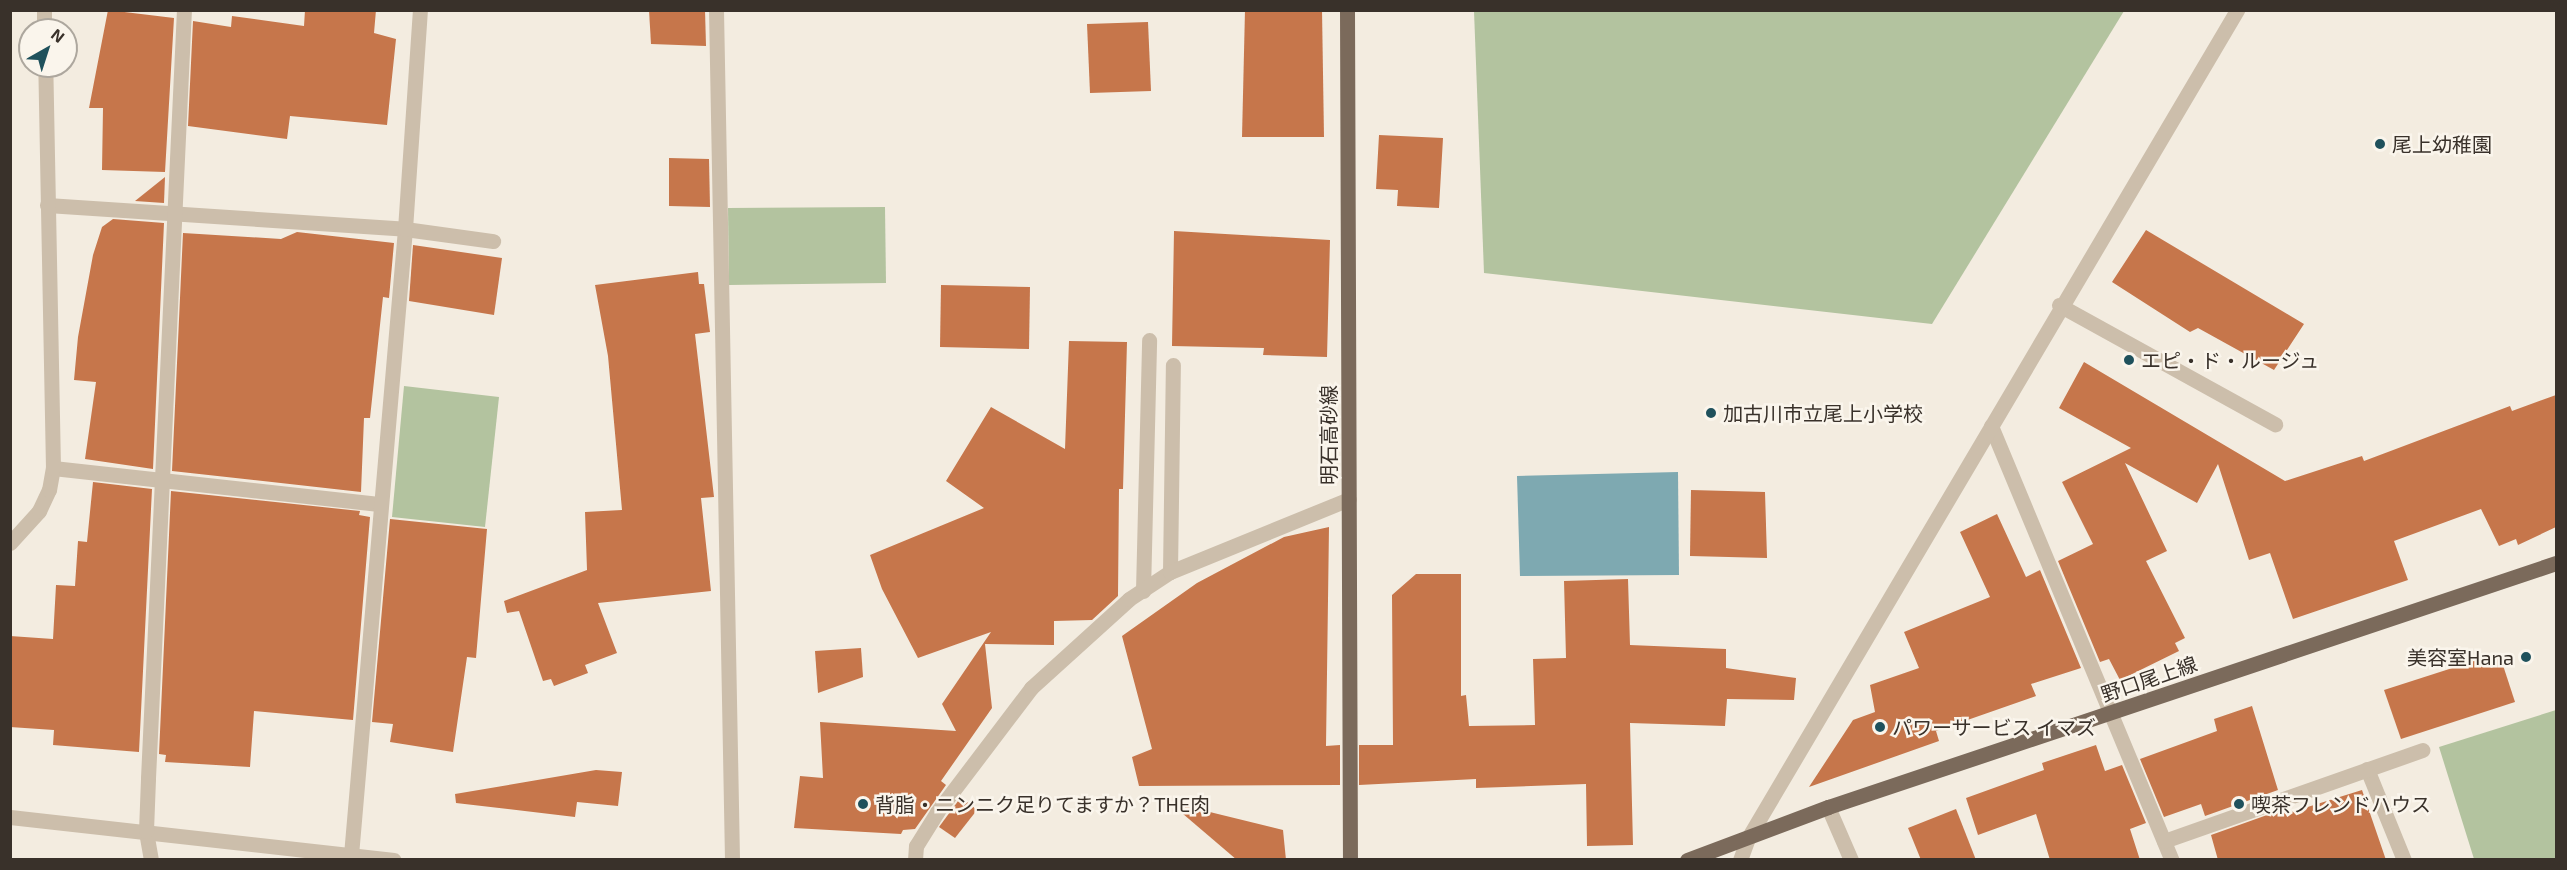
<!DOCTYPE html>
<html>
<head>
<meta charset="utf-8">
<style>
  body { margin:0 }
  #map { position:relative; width:2567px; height:870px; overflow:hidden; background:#f3ece0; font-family:"Exo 2","Noto Sans JP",sans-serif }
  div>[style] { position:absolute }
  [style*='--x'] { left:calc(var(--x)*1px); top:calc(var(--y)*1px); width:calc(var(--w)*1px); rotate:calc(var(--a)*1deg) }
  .green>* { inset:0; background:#b3c39f }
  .water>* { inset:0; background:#7ea9b1 }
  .building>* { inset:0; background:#c6764b }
  .minor>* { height:15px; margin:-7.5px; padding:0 7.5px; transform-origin:7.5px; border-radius:7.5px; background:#ccbeab }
  .major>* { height:15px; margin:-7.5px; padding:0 7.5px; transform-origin:7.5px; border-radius:7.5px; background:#7b6a5b }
  .dots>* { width:16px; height:16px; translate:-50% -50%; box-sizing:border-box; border:3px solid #faf5ec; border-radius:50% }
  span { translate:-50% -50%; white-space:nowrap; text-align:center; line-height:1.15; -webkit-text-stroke:5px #faf5ec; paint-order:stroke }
  .poi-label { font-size:20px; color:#39312a }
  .left { translate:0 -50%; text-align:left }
  .right { translate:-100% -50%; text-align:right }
  .street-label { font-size:20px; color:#39312a }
  .frame { position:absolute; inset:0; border:12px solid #39312a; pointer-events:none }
  .north { position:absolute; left:18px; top:18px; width:60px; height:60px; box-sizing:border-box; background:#faf5ec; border:2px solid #ada79e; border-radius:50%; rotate:39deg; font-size:16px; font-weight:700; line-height:24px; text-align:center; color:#39312a }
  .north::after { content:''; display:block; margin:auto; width:21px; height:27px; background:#1f515c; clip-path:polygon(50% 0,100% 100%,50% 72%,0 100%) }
</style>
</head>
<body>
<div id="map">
  <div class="green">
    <i style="clip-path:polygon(1474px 11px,1474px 10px,2124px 11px,1932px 324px,1484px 273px)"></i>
    <i style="clip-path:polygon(885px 207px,886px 283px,729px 285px,728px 208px)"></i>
    <i style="clip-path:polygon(404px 386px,499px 397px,485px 527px,392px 517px)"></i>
    <i style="clip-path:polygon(2556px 710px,2556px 859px,2474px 859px,2439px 747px)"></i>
  </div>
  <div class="water">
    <i style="clip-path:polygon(1678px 472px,1679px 575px,1520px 576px,1517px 476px)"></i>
  </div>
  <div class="building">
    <i style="clip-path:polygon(108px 10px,174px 18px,165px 172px,102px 170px,103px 108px,89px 108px)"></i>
    <i style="clip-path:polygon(305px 10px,376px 10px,374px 33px,396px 39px,387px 125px,290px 116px,287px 139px,188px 126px,193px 21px,231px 27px,232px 16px,304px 26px)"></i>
    <i style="clip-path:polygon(649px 10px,705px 10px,706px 46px,651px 44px)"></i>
    <i style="clip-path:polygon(1245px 10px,1322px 10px,1324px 137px,1242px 137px)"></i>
    <i style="clip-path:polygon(1148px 22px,1151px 91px,1090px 93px,1087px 24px)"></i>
    <i style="clip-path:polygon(1379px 135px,1443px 138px,1439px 208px,1397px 206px,1398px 190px,1376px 189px)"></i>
    <i style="clip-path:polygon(669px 158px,709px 159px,710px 207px,669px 206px)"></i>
    <i style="clip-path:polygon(165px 177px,164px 203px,135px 201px)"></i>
    <i style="clip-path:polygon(113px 219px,164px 223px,153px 469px,85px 459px,96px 382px,74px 380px,78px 337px,93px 255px,102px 227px)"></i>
    <i style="clip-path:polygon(2146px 230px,2304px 324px,2274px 370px,2198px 328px,2190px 332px,2112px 282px)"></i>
    <i style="clip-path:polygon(1174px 231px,1330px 240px,1327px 357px,1263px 355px,1264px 348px,1172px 346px)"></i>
    <i style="clip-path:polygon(297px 232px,394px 243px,389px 298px,383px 297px,370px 418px,364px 418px,361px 492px,172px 471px,183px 233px,281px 239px)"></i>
    <i style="clip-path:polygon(413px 245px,502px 258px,494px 315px,409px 301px)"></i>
    <i style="clip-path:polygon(698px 272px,699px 284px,704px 284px,710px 332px,695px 334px,714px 497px,701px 498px,711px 591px,598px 603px,617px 653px,585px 665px,588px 673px,554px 686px,551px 679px,543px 681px,519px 611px,507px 613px,504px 601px,587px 570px,585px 512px,622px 510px,608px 356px,595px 285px)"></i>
    <i style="clip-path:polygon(941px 285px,1030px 287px,1029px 349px,940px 347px)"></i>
    <i style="clip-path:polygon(1069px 341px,1127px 342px,1123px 489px,1119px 489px,1118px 596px,1092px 620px,1054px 621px,1054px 645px,985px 644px,992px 708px,941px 781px,946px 785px,915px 829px,903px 830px,901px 834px,794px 828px,800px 776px,823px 778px,820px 722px,956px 731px,942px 704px,991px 632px,918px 658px,882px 589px,870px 555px,984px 508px,946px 481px,991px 407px,1065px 449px)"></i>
    <i style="clip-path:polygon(2084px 362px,2285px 481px,2362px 456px,2364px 461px,2510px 406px,2512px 411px,2556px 395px,2556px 527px,2518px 545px,2516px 539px,2499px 546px,2481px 509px,2394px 541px,2408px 580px,2293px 619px,2270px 553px,2249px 560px,2218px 464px,2197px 503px,2125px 463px,2167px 551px,2146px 561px,2185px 638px,2175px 643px,2179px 651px,2120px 680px,2109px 659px,2100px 662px,2058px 561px,2093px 544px,2062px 482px,2131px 448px,2059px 408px)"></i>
    <i style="clip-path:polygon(93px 482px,152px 489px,139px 752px,53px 745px,54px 730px,10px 727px,10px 636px,53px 639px,56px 585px,75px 586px,78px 541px,87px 542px)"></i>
    <i style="clip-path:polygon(1691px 490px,1765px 492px,1767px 558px,1690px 556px)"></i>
    <i style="clip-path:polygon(171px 491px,360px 511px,359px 515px,370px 517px,353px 720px,254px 711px,250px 767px,165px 762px,166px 755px,159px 754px)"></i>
    <i style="clip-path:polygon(1997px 514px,2026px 577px,2040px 570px,2081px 668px,2031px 684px,2036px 696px,1936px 731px,1939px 741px,1809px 787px,1853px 720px,1875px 712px,1870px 685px,1919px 668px,1904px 632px,1990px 597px,1960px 532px)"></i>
    <i style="clip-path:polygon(390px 519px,487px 529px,476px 658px,467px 657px,453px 752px,390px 742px,393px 724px,372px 722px)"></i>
    <i style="clip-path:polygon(1329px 527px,1326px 746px,1340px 745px,1340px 785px,1139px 786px,1132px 757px,1152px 749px,1122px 636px,1197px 583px,1284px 537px)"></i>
    <i style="clip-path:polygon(1416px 574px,1461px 574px,1461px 696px,1466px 695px,1469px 726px,1535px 725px,1533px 659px,1566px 658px,1564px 581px,1628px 579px,1630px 645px,1726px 649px,1726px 668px,1796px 678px,1794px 700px,1727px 699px,1725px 726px,1630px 723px,1633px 845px,1587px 846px,1586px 784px,1476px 788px,1476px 779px,1359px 785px,1359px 745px,1393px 745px,1392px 595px)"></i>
    <i style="clip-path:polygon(861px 648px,863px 677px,818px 693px,815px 651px)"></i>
    <i style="clip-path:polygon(2499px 653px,2515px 702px,2401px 739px,2384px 690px)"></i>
    <i style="clip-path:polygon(2252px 706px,2278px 790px,2205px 816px,2201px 804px,2164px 817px,2140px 759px,2217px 731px,2214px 719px)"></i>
    <i style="clip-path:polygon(2096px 745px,2105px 771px,2122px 765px,2146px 823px,2130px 829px,2140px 860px,2050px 860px,2036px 814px,1978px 835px,1966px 798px,2044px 770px,2042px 763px)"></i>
    <i style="clip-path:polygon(596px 770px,622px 772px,618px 806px,577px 802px,575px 817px,456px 803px,455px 794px)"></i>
    <i style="clip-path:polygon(2362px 790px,2386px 860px,2218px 860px,2211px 835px,2284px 809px,2285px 814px)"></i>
    <i style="clip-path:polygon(961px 797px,977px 810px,955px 838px,939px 827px)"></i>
    <i style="clip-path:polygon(1169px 802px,1283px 830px,1286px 860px,1237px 860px)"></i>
    <i style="clip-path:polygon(1956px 809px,1976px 860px,1921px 860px,1908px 828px)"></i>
  </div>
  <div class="minor">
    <i style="--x:44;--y:10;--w:20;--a:90"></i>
    <i style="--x:716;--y:10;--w:850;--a:88.92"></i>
    <i style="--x:47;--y:205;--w:359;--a:3.8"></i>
    <i style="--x:405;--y:229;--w:89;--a:7.8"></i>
    <i style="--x:2059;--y:305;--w:247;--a:28.9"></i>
    <i style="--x:1991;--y:426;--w:470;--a:67.4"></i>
    <i style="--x:53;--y:468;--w:330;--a:6.3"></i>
    <i style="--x:10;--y:543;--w:43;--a:-47.8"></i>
    <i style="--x:39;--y:511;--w:23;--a:-65"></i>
    <i style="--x:49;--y:490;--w:22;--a:-80"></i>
    <i style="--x:53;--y:468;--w:402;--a:-91.1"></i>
    <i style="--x:1170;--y:572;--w:207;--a:-89.2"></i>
    <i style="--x:1143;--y:591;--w:251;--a:-88.6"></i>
    <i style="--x:2367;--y:769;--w:98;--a:67.9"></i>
    <i style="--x:1828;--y:807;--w:58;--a:66.5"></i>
    <i style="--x:10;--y:817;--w:386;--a:6.4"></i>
    <i style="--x:2164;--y:841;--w:274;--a:-19.4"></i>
    <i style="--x:351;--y:855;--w:628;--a:-85.07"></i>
    <i style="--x:405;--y:229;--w:220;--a:-86.1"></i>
    <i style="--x:151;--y:860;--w:29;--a:-100"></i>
    <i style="--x:146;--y:831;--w:53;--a:-87.8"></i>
    <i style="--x:148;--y:778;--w:769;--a:-87.32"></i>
    <i style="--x:915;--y:860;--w:14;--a:-86"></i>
    <i style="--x:916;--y:846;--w:40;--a:-58"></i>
    <i style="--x:937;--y:812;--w:156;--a:-52.8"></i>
    <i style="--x:1031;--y:688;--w:132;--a:-42.2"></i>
    <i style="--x:1129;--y:599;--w:49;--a:-33.4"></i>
    <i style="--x:1170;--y:572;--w:193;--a:-22.2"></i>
    <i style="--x:1740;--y:860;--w:23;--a:-70"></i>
    <i style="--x:1748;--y:838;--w:962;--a:-59.43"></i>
  </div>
  <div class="major">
    <i style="--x:1347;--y:10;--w:850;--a:89.8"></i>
    <i style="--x:1687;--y:860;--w:151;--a:-20.6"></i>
    <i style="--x:1828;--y:807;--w:768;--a:-18.53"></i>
  </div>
  <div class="dots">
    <i style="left:2380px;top:144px;background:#1f515c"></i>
    <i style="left:2129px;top:360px;background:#1f515c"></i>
    <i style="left:1711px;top:413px;background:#1f515c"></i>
    <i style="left:2526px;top:657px;background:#1f515c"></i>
    <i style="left:1880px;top:727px;background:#1f515c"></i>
    <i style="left:863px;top:804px;background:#1f515c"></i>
    <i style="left:2239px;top:804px;background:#1f515c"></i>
  </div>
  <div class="poi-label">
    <span class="left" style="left:2392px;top:144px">尾上幼稚園</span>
    <span class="left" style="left:2141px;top:360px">エピ・ド・ルージュ</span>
    <span class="left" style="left:1723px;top:413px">加古川市立尾上小学校</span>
    <span class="right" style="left:2514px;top:657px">美容室Hana</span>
    <span class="left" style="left:1892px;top:727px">パワーサービス イマズ</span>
    <span class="left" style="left:875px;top:804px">背脂・ニンニク足りてますか？THE肉</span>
    <span class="left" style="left:2251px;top:804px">喫茶フレンドハウス</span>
  </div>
  <div class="street-label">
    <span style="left:1328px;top:435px;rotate:-90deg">明石高砂線</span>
    <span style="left:2149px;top:679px;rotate:-19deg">野口尾上線</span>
  </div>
  <div class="frame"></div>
  <div class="north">N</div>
</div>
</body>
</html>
